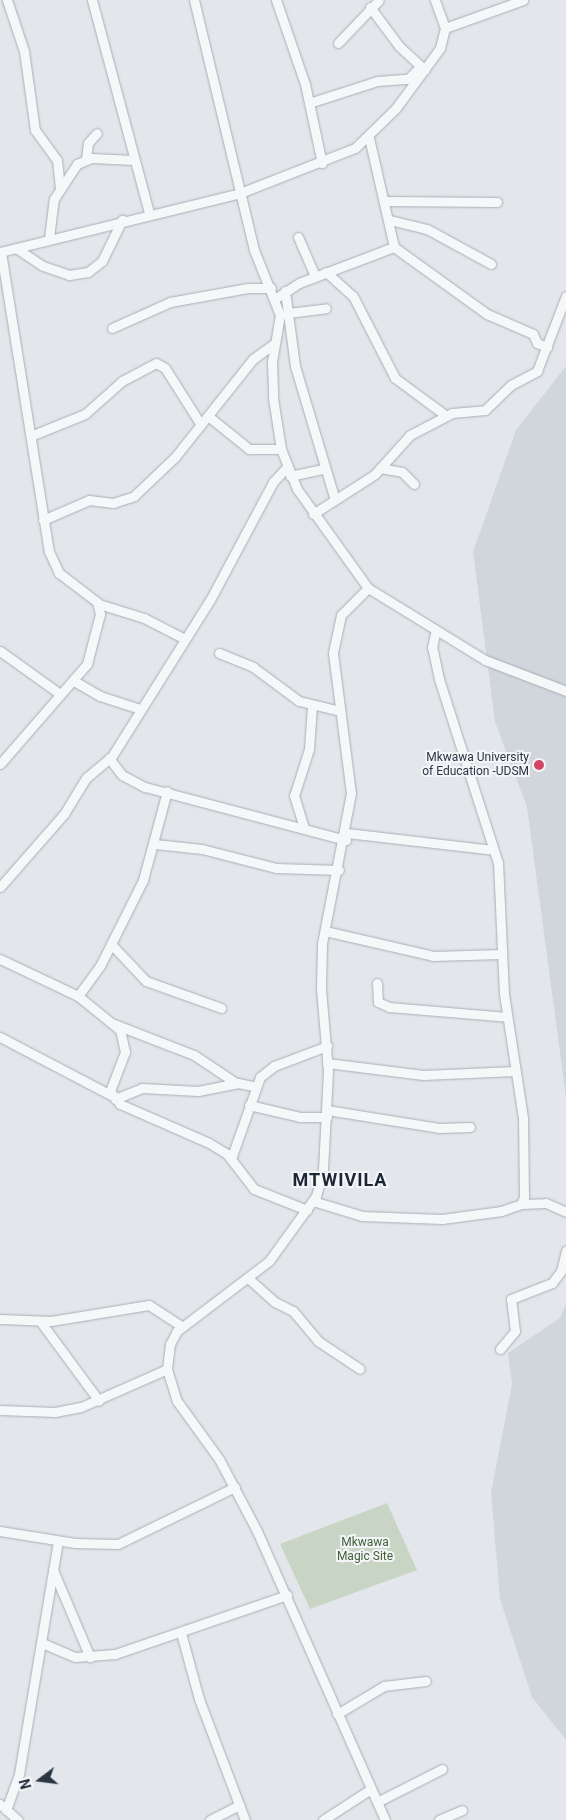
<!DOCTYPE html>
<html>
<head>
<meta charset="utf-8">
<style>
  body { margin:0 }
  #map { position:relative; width:566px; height:1820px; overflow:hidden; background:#e3e7eb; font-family:Roboto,sans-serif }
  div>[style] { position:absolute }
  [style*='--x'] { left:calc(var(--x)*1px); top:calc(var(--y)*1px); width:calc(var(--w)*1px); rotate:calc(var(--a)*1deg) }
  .built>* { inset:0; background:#d1d6dd }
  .green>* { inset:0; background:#c9d5c4 }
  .roads { filter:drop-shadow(0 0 1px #a8aeb6) drop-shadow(0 0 1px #a8aeb6) }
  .minor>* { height:9px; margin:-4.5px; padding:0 4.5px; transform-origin:4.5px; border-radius:4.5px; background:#f6f7f9 }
  .dots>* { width:14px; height:14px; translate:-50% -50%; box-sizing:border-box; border:2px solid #f3f5f8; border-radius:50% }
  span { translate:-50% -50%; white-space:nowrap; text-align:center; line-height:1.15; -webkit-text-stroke:4px #f3f5f8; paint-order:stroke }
  .poi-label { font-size:12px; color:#2a3544 }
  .right { translate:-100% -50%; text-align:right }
  .park-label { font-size:12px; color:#416037 }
  .district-label { font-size:18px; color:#1c2635; font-weight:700; letter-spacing:1px }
  .north { position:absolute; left:15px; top:1755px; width:50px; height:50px; -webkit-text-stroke:4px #f3f5f8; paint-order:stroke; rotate:255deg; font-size:14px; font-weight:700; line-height:20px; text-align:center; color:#2a3544 }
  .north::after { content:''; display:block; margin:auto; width:18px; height:22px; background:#2a3544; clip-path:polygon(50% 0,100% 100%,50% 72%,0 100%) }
</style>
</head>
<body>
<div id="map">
  <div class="built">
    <i style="clip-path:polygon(566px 366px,566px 1097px,527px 807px,495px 722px,473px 552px,516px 430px)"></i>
    <i style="clip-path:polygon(566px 1304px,566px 1740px,532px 1697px,500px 1599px,491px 1493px,512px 1384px,508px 1353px,560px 1318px)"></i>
  </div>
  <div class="green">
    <i style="clip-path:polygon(387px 1503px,417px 1570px,310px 1609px,280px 1544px)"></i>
  </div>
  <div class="roads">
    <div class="minor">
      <i style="--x:7;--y:0;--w:54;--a:71.6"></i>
      <i style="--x:24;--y:51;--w:80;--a:82.1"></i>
      <i style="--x:35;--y:130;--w:37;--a:54"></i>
      <i style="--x:57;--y:160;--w:28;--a:84"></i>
      <i style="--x:92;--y:0;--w:220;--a:75"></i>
      <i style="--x:194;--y:0;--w:257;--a:76.5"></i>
      <i style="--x:254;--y:250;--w:70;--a:68.2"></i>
      <i style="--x:280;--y:315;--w:48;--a:99.7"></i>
      <i style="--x:272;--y:362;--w:36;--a:88"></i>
      <i style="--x:273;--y:398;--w:52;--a:81.1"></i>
      <i style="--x:281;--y:449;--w:43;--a:68.2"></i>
      <i style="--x:297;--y:489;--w:122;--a:54.4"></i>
      <i style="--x:368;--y:588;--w:137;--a:31.6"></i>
      <i style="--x:485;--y:660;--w:87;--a:20.9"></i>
      <i style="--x:276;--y:0;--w:89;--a:71"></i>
      <i style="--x:305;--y:84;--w:81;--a:77.9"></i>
      <i style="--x:370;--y:7;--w:49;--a:53.4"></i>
      <i style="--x:399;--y:46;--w:35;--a:43"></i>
      <i style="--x:445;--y:28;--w:83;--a:-19.7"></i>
      <i style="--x:338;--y:43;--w:59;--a:-46.4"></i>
      <i style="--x:309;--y:103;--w:71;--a:-17.9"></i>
      <i style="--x:377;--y:81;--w:31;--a:-4"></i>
      <i style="--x:408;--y:79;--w:18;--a:-45"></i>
      <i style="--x:86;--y:159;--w:16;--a:-83"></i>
      <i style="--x:88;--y:143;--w:13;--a:-48"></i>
      <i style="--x:385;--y:201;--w:112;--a:0.5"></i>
      <i style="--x:390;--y:220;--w:38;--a:14"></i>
      <i style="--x:427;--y:229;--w:73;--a:28.7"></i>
      <i style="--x:298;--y:237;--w:43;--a:66.4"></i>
      <i style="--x:49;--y:238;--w:39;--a:-83"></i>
      <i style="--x:54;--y:199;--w:42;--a:-56.7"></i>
      <i style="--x:77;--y:164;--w:15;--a:-23"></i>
      <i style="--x:91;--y:158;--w:43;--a:2.7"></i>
      <i style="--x:394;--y:247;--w:115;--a:35.8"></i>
      <i style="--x:487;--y:314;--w:50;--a:23.5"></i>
      <i style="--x:533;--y:334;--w:10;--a:66"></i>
      <i style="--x:537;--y:343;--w:11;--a:22"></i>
      <i style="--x:16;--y:248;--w:32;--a:34"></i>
      <i style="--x:43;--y:266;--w:28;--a:19"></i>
      <i style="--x:69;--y:275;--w:19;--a:-9"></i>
      <i style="--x:88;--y:272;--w:18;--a:-38"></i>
      <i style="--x:102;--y:261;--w:46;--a:-64"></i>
      <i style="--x:0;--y:252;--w:247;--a:-13.8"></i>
      <i style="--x:240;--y:193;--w:123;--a:-21.4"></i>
      <i style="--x:355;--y:148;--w:57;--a:-44.3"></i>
      <i style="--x:396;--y:108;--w:74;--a:-53.7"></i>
      <i style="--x:440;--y:48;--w:21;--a:-76"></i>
      <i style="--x:445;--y:28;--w:30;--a:-110"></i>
      <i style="--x:326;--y:272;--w:36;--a:42"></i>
      <i style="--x:353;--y:296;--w:92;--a:62.9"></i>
      <i style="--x:395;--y:378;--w:62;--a:36.5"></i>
      <i style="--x:285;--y:291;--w:76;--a:82.4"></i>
      <i style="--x:295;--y:366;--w:137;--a:73.4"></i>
      <i style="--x:276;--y:298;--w:27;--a:-33"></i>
      <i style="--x:299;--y:283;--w:102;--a:-20.8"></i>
      <i style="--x:394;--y:247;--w:112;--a:-102.9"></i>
      <i style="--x:288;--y:313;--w:38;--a:-7"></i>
      <i style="--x:112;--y:328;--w:64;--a:-24.1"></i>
      <i style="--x:170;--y:302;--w:79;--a:-10.2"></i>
      <i style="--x:248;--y:288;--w:23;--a:0"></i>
      <i style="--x:208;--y:416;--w:53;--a:38.8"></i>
      <i style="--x:249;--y:449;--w:32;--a:0"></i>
      <i style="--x:33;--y:435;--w:56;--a:-22"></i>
      <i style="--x:85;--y:414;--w:50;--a:-41.7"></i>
      <i style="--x:122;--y:381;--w:38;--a:-28"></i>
      <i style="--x:156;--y:363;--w:10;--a:29"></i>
      <i style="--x:165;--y:368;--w:67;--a:57.7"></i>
      <i style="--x:380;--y:468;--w:22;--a:10"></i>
      <i style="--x:402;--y:472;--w:17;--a:45"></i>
      <i style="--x:290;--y:476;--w:35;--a:-12"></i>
      <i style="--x:313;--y:514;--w:74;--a:-32.8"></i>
      <i style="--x:375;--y:474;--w:52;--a:-48.1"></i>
      <i style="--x:410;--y:435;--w:47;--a:-27.6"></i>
      <i style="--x:452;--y:413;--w:33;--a:-5"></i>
      <i style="--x:485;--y:410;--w:36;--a:-44"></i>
      <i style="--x:511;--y:385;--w:30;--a:-28"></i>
      <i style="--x:537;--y:371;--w:80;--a:-68.9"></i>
      <i style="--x:43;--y:520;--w:50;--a:-23.5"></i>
      <i style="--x:89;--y:500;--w:24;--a:7"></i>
      <i style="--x:113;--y:503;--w:22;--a:-18"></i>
      <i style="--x:134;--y:496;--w:57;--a:-43.6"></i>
      <i style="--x:175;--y:457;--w:125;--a:-51.5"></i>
      <i style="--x:253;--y:359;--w:26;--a:-36"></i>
      <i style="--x:368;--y:588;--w:38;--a:135"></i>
      <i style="--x:341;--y:615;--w:39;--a:102"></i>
      <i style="--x:333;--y:653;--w:141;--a:82.7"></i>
      <i style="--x:351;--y:793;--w:154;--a:100.9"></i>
      <i style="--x:322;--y:944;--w:45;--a:91.3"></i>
      <i style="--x:321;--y:989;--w:82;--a:85.1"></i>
      <i style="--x:328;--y:1071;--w:99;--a:92.9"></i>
      <i style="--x:323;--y:1170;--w:27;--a:105"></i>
      <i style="--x:316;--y:1196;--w:80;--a:125.9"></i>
      <i style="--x:269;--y:1261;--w:116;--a:142.7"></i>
      <i style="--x:177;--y:1331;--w:15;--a:118"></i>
      <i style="--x:170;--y:1344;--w:25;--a:97"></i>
      <i style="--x:167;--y:1369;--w:34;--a:73"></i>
      <i style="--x:177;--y:1401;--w:72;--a:54.1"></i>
      <i style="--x:219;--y:1459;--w:81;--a:62.2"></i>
      <i style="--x:257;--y:1531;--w:316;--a:66.1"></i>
      <i style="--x:99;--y:604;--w:47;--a:17.3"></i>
      <i style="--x:144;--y:618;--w:46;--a:27.1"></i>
      <i style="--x:0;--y:651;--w:74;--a:35.6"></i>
      <i style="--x:219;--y:653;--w:37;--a:22"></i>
      <i style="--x:253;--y:667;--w:57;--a:36.5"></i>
      <i style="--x:299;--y:701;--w:42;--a:13.7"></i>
      <i style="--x:74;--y:681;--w:30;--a:30"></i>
      <i style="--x:100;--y:696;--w:42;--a:18"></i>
      <i style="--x:109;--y:758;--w:21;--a:53"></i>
      <i style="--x:122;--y:775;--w:26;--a:28"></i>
      <i style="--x:145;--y:787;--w:208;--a:14.8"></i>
      <i style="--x:0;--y:764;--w:133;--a:-49"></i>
      <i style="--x:87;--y:664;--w:52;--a:-75.4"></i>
      <i style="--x:100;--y:614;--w:12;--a:-104"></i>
      <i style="--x:97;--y:602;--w:48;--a:-142.7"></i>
      <i style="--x:59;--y:573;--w:23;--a:-115"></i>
      <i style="--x:49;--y:552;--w:304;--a:-99.1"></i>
      <i style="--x:304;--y:828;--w:34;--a:-107"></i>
      <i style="--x:294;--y:796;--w:49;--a:-72.3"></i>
      <i style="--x:309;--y:749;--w:43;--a:-86"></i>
      <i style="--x:347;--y:833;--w:147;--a:6.6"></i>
      <i style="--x:155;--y:844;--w:47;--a:6.1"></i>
      <i style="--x:202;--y:849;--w:76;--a:14.4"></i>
      <i style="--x:276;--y:868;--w:63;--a:1.8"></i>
      <i style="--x:0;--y:887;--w:97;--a:-48.8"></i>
      <i style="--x:64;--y:814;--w:42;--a:-58.6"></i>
      <i style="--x:86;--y:778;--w:34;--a:-40"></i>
      <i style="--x:112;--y:756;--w:184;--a:-57.9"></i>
      <i style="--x:210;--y:600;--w:134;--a:-61.9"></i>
      <i style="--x:273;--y:482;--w:19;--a:-47"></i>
      <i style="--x:325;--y:931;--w:111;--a:13"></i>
      <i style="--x:433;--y:956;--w:68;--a:-1.7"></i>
      <i style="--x:111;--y:944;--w:51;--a:46.6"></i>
      <i style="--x:146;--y:981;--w:80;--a:19.8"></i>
      <i style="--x:0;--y:959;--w:86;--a:25.4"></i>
      <i style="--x:78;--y:996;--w:54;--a:39"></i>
      <i style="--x:120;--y:1030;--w:23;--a:77"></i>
      <i style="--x:125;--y:1052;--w:42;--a:111"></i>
      <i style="--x:110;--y:1091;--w:16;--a:52"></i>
      <i style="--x:120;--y:1104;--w:97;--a:23.7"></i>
      <i style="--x:209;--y:1143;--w:21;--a:31"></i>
      <i style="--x:227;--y:1154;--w:44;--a:52.4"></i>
      <i style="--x:254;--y:1189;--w:57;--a:21.6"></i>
      <i style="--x:377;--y:983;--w:19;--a:87"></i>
      <i style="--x:378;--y:1002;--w:12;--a:24"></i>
      <i style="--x:389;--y:1007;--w:118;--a:4.8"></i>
      <i style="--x:78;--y:996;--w:37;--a:-54"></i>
      <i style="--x:100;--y:966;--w:96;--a:-63.4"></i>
      <i style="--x:143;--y:880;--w:92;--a:-74.9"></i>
      <i style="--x:114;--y:1024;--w:86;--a:21.2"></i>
      <i style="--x:194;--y:1055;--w:50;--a:33.7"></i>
      <i style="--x:0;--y:1037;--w:125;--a:27.6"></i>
      <i style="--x:327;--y:1063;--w:97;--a:7.1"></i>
      <i style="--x:423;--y:1075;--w:92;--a:-2.5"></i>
      <i style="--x:115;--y:1099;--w:29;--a:-22"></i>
      <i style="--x:142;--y:1088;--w:56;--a:3.1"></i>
      <i style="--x:198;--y:1091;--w:41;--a:-11.3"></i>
      <i style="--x:238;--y:1083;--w:16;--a:11"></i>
      <i style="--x:249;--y:1105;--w:52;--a:13.2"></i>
      <i style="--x:300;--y:1117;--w:27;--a:0"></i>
      <i style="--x:327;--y:1110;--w:113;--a:9.1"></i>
      <i style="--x:439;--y:1128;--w:31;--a:-2"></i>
      <i style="--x:231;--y:1159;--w:87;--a:-70.5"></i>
      <i style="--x:260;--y:1077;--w:18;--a:-38"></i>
      <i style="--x:274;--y:1066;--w:57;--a:-20.7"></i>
      <i style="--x:313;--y:1201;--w:51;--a:17"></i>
      <i style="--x:362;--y:1216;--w:80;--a:2.1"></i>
      <i style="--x:442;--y:1219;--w:60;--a:-7.7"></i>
      <i style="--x:501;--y:1211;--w:21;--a:-19"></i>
      <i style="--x:521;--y:1204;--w:8;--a:-67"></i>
      <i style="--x:524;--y:1197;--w:79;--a:-90.7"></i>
      <i style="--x:523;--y:1118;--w:125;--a:-98.7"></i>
      <i style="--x:504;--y:994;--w:131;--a:-92.6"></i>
      <i style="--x:498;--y:863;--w:193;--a:-107.8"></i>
      <i style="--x:439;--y:679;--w:33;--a:-102"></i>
      <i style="--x:432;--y:647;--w:17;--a:-77"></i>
      <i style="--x:521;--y:1204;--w:25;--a:-2"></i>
      <i style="--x:546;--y:1203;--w:22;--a:24"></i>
      <i style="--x:248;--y:1278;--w:36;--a:42"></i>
      <i style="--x:275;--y:1302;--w:20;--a:27"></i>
      <i style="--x:293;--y:1311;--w:39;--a:50"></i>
      <i style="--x:318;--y:1341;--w:50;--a:33.7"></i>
      <i style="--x:0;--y:1319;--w:51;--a:2.2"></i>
      <i style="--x:51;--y:1321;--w:99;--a:-9.3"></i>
      <i style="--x:149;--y:1305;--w:38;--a:33"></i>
      <i style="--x:40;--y:1321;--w:99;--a:53.6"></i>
      <i style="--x:500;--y:1349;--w:23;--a:-50"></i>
      <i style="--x:515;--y:1331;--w:32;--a:-97"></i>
      <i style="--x:511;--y:1299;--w:44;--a:-21.3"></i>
      <i style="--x:552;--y:1283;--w:15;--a:-53"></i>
      <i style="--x:561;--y:1271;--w:21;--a:-76"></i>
      <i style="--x:0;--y:1410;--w:55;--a:2.1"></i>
      <i style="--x:55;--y:1412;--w:26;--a:-11"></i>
      <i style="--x:81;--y:1407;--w:94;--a:-23.8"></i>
      <i style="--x:0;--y:1531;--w:76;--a:9.1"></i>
      <i style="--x:75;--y:1543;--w:43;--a:1.3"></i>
      <i style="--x:118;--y:1544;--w:130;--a:-26"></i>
      <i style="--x:53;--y:1570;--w:95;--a:67"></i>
      <i style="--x:181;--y:1633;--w:68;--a:74.7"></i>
      <i style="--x:199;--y:1699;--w:129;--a:69.2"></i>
      <i style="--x:42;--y:1643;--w:36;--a:23"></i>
      <i style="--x:75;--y:1657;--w:40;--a:-4.3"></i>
      <i style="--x:115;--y:1654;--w:182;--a:-18.9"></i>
      <i style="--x:337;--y:1714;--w:55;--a:-30.8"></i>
      <i style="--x:384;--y:1686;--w:42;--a:-6.8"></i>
      <i style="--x:377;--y:1802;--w:73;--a:-26.9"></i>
      <i style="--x:0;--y:1804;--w:24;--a:42"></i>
      <i style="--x:6;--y:1810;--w:38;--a:-70"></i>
      <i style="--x:19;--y:1774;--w:236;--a:-80.5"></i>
      <i style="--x:210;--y:1820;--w:33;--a:-27"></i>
      <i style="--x:323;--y:1820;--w:57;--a:-32.9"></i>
      <i style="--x:439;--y:1820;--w:25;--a:-23"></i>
    </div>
  </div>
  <div class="dots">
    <i style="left:539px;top:765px;background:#d24663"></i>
  </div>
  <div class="poi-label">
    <span class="right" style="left:529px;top:765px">Mkwawa University<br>of Education -UDSM</span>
  </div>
  <div class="park-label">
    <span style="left:365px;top:1550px">Mkwawa<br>Magic Site</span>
  </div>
  <div class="district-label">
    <span style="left:340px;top:1180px">MTWIVILA</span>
  </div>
  <div class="north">N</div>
</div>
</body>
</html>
